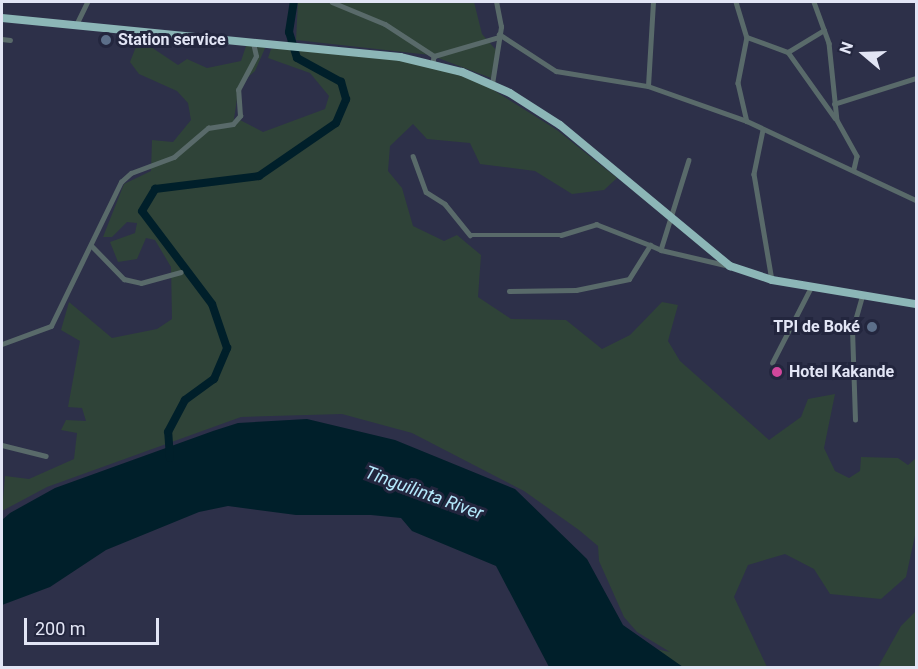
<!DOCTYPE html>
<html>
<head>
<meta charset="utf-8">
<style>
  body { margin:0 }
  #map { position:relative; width:918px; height:669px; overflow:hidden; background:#2d3049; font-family:Roboto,sans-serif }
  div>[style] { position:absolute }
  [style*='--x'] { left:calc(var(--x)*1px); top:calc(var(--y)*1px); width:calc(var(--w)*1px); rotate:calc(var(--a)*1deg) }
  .green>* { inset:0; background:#2f4338 }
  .water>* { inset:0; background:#001f2a }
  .river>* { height:8px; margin:-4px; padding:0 4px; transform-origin:4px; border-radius:4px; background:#001f2a }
  .street>* { height:4.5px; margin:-2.25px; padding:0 2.25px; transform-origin:2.25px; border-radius:2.25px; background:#596a6a }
  .highway>* { height:8px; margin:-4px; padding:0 4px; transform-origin:4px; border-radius:4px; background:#8cb6b7 }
  .dots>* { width:16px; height:16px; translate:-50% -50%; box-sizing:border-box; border:3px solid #23263e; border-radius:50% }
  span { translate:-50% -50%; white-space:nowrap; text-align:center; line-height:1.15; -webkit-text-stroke:6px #23263e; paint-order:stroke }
  .poi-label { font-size:16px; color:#e2e5f5; font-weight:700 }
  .left { translate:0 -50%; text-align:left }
  .right { translate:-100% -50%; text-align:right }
  .water-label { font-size:18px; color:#b4e9fc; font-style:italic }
  .frame { position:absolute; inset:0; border:3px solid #e2e5f5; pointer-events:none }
  .north { position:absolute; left:834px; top:24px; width:60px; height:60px; -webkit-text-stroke:4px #23263e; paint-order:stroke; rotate:289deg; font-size:16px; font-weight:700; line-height:24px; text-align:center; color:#e2e5f5 }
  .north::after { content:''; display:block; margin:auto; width:21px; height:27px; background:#e2e5f5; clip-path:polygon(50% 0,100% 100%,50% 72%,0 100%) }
  .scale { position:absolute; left:24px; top:618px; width:135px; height:27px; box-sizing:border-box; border:3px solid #e2e5f5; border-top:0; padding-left:8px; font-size:18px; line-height:21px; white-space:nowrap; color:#e2e5f5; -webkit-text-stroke:4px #23263e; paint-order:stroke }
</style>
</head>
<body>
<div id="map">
  <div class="green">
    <i style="clip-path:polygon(298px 2px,474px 2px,482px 34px,496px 50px,491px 78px,430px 55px,296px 40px)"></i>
    <i style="clip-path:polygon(139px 39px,178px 65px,187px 59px,207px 68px,241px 61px,247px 43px,266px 46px,255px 71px,239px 85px,233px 126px,240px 120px,263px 132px,325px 109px,329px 96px,310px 73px,268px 58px,271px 49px,290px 45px,414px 62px,479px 81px,557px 130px,617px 178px,604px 190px,572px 194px,535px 171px,480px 164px,470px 143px,427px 139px,413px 124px,390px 146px,388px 171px,402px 188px,413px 226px,444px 241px,457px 235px,481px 255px,478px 297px,511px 319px,566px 320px,602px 349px,630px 335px,662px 302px,678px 305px,668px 341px,680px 361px,769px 440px,801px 417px,808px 399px,835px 394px,824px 448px,835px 471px,849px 478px,860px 471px,861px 457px,898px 458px,908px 465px,916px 458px,916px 531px,906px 577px,881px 599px,830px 594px,814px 569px,785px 554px,748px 565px,734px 597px,767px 667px,683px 667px,651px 648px,670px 652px,637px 632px,624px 617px,599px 561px,598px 546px,579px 530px,524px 491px,412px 433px,342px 414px,241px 417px,47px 487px,2px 511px,5px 476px,29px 479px,74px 459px,77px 433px,61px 430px,66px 420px,86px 421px,82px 408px,68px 407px,80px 341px,61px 330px,69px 302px,112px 338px,157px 329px,172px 319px,171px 267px,155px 240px,146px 238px,137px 259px,118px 262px,110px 242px,135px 233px,137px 223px,127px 222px,112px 237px,103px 237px,124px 184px,151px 171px,152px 140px,173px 142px,191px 120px,188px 103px,177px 91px,139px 74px,130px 62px)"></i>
    <i style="clip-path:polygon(916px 611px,916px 667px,878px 667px,901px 626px)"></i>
  </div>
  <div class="water">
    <i style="clip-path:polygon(307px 419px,395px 440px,515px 489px,587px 559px,623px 625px,683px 667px,549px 667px,496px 566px,412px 531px,401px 518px,371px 515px,296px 515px,228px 506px,199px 512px,106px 550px,50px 587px,2px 605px,2px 520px,10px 513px,55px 488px,213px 431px,238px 423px)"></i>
  </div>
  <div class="river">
    <i style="--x:170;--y:458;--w:26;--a:-94"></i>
    <i style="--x:168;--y:432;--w:36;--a:-62"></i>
    <i style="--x:185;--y:400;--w:36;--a:-36"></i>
    <i style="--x:214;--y:379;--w:34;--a:-67"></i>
    <i style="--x:227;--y:348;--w:46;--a:-108.8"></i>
    <i style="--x:212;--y:304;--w:116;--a:-127"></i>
    <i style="--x:142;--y:211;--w:26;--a:-59"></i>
    <i style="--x:155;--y:189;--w:105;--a:-7.1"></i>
    <i style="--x:259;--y:176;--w:93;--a:-34.5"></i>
    <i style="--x:336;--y:123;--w:26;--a:-67"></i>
    <i style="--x:346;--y:99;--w:18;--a:-106"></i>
    <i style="--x:341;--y:82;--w:50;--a:-151.4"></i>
    <i style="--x:297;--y:58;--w:27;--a:-107"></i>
    <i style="--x:289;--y:32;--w:30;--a:-81"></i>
  </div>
  <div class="street">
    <i style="--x:332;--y:2;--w:57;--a:22.5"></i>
    <i style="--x:385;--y:24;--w:59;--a:33.1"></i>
    <i style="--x:434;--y:56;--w:8;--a:97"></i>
    <i style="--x:736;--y:2;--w:37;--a:73"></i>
    <i style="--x:747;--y:37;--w:47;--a:101.1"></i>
    <i style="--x:738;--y:83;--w:39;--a:77"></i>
    <i style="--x:814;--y:2;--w:44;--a:69.9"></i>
    <i style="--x:829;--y:43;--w:77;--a:84.1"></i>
    <i style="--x:837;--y:120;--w:41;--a:60.9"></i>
    <i style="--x:857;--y:156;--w:13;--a:103"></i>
    <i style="--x:76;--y:25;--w:25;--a:-64"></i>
    <i style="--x:499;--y:34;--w:68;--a:33"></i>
    <i style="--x:556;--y:71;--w:93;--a:9.3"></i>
    <i style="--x:648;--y:86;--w:105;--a:19.5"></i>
    <i style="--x:747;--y:121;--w:187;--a:25.1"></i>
    <i style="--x:747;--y:37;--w:44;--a:20.1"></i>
    <i style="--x:788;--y:52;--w:81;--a:54.5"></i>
    <i style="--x:2;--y:39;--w:8;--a:7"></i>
    <i style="--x:788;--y:52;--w:42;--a:-31.4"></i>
    <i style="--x:434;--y:56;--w:65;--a:-16.2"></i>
    <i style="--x:492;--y:84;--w:58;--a:-81"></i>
    <i style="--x:501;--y:27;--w:25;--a:-101"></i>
    <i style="--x:648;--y:86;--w:84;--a:-86.6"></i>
    <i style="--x:834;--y:104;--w:86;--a:-17.6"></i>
    <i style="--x:763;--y:130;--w:45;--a:101.6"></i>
    <i style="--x:754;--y:174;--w:108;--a:80.4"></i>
    <i style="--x:413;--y:156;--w:38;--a:70"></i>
    <i style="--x:426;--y:192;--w:22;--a:32"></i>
    <i style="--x:445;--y:204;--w:40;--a:51"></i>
    <i style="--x:470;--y:235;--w:91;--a:0"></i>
    <i style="--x:561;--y:235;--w:37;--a:-17"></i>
    <i style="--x:596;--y:224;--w:58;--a:21.3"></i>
    <i style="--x:689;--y:160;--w:94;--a:107.3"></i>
    <i style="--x:661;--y:250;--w:71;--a:13.1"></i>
    <i style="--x:92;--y:246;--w:46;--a:45.9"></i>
    <i style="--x:124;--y:279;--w:17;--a:13"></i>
    <i style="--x:141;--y:283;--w:41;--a:-15.4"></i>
    <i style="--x:509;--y:291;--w:67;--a:-0.9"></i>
    <i style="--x:576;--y:290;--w:54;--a:-11.7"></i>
    <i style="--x:629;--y:279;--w:40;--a:-58"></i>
    <i style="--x:650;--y:245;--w:12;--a:24"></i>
    <i style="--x:2;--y:344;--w:52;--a:-20.2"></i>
    <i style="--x:51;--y:326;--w:160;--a:-64.1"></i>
    <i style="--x:121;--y:182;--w:13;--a:-42"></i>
    <i style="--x:131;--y:173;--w:46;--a:-20.4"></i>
    <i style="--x:174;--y:157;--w:45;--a:-40.5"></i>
    <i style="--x:208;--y:128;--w:25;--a:-9"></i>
    <i style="--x:233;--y:124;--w:11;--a:-49"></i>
    <i style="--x:240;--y:116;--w:26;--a:-94"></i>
    <i style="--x:238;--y:90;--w:38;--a:-62"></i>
    <i style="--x:256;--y:56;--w:13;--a:-103"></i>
    <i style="--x:772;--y:363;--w:85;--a:-62.8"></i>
    <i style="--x:855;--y:420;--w:89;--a:-91.9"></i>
    <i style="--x:852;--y:331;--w:36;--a:-74"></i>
    <i style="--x:2;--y:445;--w:45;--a:14"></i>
  </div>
  <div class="highway">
    <i style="--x:2;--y:18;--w:400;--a:5.6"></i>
    <i style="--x:400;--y:57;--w:64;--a:13.6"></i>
    <i style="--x:462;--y:72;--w:52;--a:23.6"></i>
    <i style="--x:510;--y:93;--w:59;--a:32.6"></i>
    <i style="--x:560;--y:125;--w:221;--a:39.7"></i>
    <i style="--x:730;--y:266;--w:44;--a:18.4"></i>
    <i style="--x:772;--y:280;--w:146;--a:9.5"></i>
  </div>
  <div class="dots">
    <i style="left:106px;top:40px;background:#5c6f8a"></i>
    <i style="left:872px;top:327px;background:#5c6f8a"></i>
    <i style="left:777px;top:372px;background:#d1479c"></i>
  </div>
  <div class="poi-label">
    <span class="left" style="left:118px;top:40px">Station service</span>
    <span class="right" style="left:860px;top:327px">TPI de Boké</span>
    <span class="left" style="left:789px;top:372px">Hotel Kakande</span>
  </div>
  <div class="water-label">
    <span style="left:424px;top:493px;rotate:20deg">Tinguilinta River</span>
  </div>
  <div class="frame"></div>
  <div class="north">N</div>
  <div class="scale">200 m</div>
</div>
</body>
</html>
